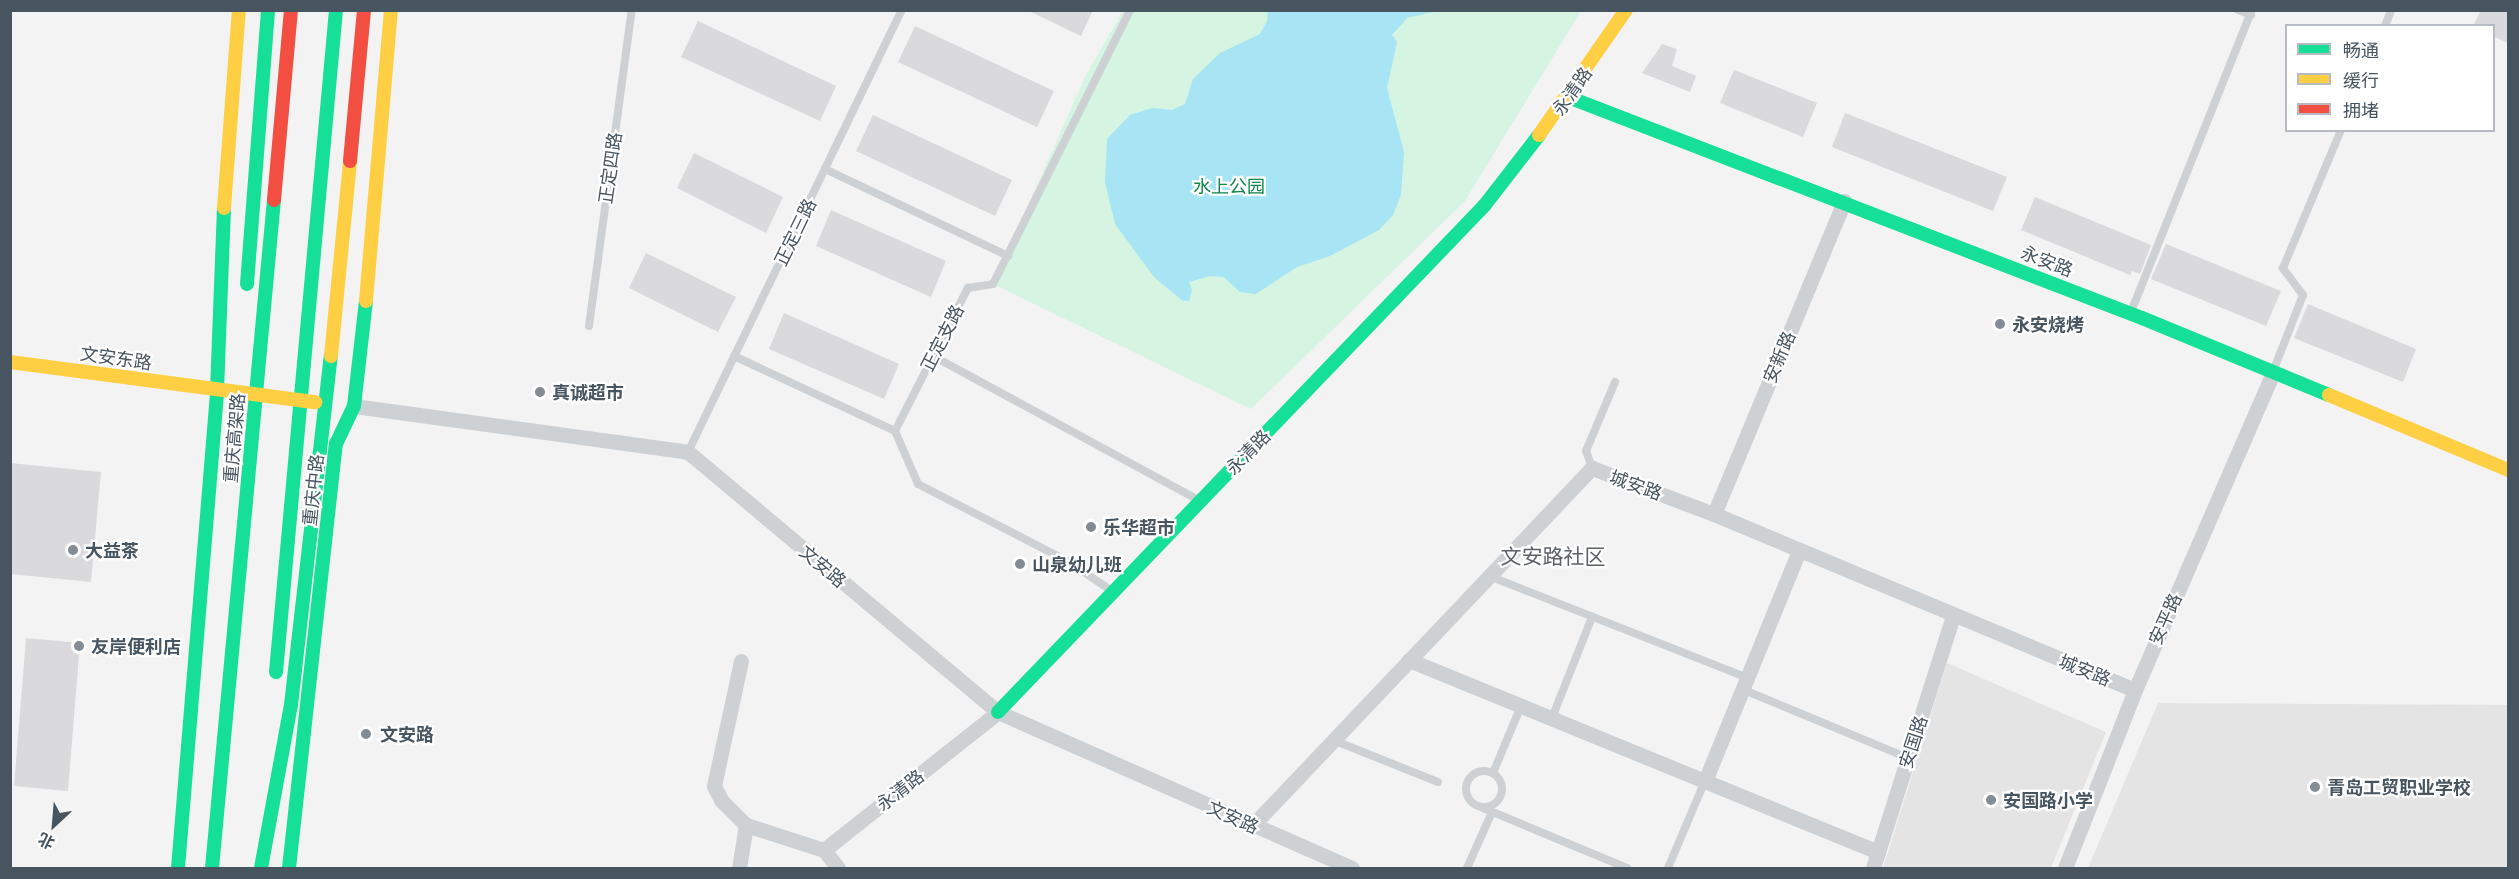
<!DOCTYPE html>
<html>
<head>
<meta charset="utf-8">
<style>
  body { margin:0 }
  #map { position:relative; width:2519px; height:879px; overflow:hidden; background:#f3f3f3; font-family:"Noto Sans","Noto Sans SC",sans-serif }
  div>[style] { position:absolute }
  [style*='--x'] { left:calc(var(--x)*1px); top:calc(var(--y)*1px); width:calc(var(--w)*1px); rotate:calc(var(--a)*1deg) }
  .education>* { inset:0; background:#e4e4e5 }
  .green>* { inset:0; background:#d5f4e1 }
  .water>* { inset:0; background:#a7e4f4 }
  .building>* { inset:0; background:#dadadc }
  .lane>* { height:8px; margin:-4px; padding:0 4px; transform-origin:4px; border-radius:4px; background:#ced1d4 }
  .lane>.ring { margin:-4px; padding:0; box-sizing:content-box; background:none; border:8px solid #ced1d4; border-radius:50% }
  .street>* { height:15px; margin:-7.5px; padding:0 7.5px; transform-origin:7.5px; border-radius:7.5px; background:#ced1d4 }
  .fast>* { height:14px; margin:-7px; padding:0 7px; transform-origin:7px; border-radius:7px; background:#16e098 }
  .slow>* { height:14px; margin:-7px; padding:0 7px; transform-origin:7px; border-radius:7px; background:#ffcf43 }
  .jam>* { height:14px; margin:-7px; padding:0 7px; transform-origin:7px; border-radius:7px; background:#f24e42 }
  .dots>* { width:16px; height:16px; translate:-50% -50%; box-sizing:border-box; border:3px solid #fff; border-radius:50% }
  span { translate:-50% -50%; white-space:nowrap; text-align:center; line-height:1.15; -webkit-text-stroke:4.5px #fff; paint-order:stroke }
  .street-label { font-size:18px; color:#475561 }
  .park-label { font-size:18px; color:#0e874c }
  .poi-label { font-size:18px; color:#475561; font-weight:700 }
  .left { translate:0 -50%; text-align:left }
  .quarter-label { font-size:21px; color:#5d6268 }
  .frame { position:absolute; inset:0; border:12px solid #475561; pointer-events:none }
  .legend { position:absolute; left:2285px; top:24px; width:210px; height:108px; box-sizing:border-box; background:#fff; border:2px solid #b5bbc0; margin:0; padding:8px 10px; list-style:none; font-size:18px; color:#475561 }
  .legend li { display:flex; align-items:center; gap:12px; height:30px }
  .legend b { width:30px; border:2px solid #b5bbc0 }
  .north { position:absolute; left:24px; top:795px; width:60px; height:60px; -webkit-text-stroke:4px #fff; paint-order:stroke; rotate:206deg; font-size:16px; font-weight:700; line-height:24px; text-align:center; color:#475561 }
  .north::after { content:''; display:block; margin:auto; width:21px; height:27px; background:#475561; clip-path:polygon(50% 0,100% 100%,50% 72%,0 100%) }
</style>
</head>
<body>
<div id="map">
  <div class="education">
    <i style="clip-path:polygon(1947px 663px,2106px 732px,2051px 868px,1883px 868px)"></i>
    <i style="clip-path:polygon(2158px 703px,2508px 705px,2508px 868px,2088px 868px)"></i>
  </div>
  <div class="green">
    <i style="clip-path:polygon(1123px 11px,1581px 11px,1465px 201px,1251px 409px,993px 284px,1086px 75px)"></i>
  </div>
  <div class="water">
    <i style="clip-path:polygon(1268px 11px,1437px 11px,1407px 18px,1392px 35px,1397px 42px,1387px 88px,1404px 152px,1401px 195px,1393px 215px,1379px 230px,1330px 256px,1297px 267px,1256px 294px,1240px 292px,1224px 277px,1210px 276px,1189px 282px,1192px 290px,1189px 301px,1183px 301px,1154px 277px,1115px 224px,1105px 182px,1107px 139px,1130px 115px,1152px 108px,1172px 110px,1185px 104px,1193px 79px,1220px 53px,1260px 34px,1267px 21px)"></i>
  </div>
  <div class="building">
    <i style="clip-path:polygon(1027px 10px,1093px 10px,1081px 36px)"></i>
    <i style="clip-path:polygon(2481px 10px,2508px 10px,2508px 43px,2493px 36px,2493px 26px,2473px 26px)"></i>
    <i style="clip-path:polygon(698px 21px,836px 86px,820px 121px,681px 57px)"></i>
    <i style="clip-path:polygon(915px 26px,1054px 91px,1037px 127px,898px 62px)"></i>
    <i style="clip-path:polygon(1662px 44px,1677px 49px,1672px 66px,1696px 76px,1690px 92px,1642px 73px)"></i>
    <i style="clip-path:polygon(1734px 70px,1817px 103px,1803px 137px,1720px 103px)"></i>
    <i style="clip-path:polygon(1845px 113px,2007px 177px,1993px 211px,1832px 147px)"></i>
    <i style="clip-path:polygon(873px 115px,1012px 180px,995px 216px,856px 151px)"></i>
    <i style="clip-path:polygon(694px 153px,783px 197px,766px 233px,677px 188px)"></i>
    <i style="clip-path:polygon(2035px 197px,2151px 245px,2140px 274px,2132px 271px,2130px 275px,2021px 230px)"></i>
    <i style="clip-path:polygon(831px 210px,946px 261px,931px 297px,816px 246px)"></i>
    <i style="clip-path:polygon(2166px 244px,2281px 291px,2266px 326px,2151px 279px)"></i>
    <i style="clip-path:polygon(646px 253px,736px 297px,718px 332px,629px 288px)"></i>
    <i style="clip-path:polygon(2308px 304px,2416px 349px,2403px 382px,2294px 338px)"></i>
    <i style="clip-path:polygon(784px 313px,899px 364px,884px 399px,769px 349px)"></i>
    <i style="clip-path:polygon(10px 463px,101px 472px,91px 582px,10px 574px)"></i>
    <i style="clip-path:polygon(26px 638px,80px 643px,68px 791px,14px 786px)"></i>
  </div>
  <div class="lane">
    <i style="--x:2238;--y:10;--w:14;--a:21"></i>
    <i style="--x:2385;--y:26;--w:17;--a:-69"></i>
    <i style="--x:825;--y:169;--w:203;--a:25.4"></i>
    <i style="--x:2131;--y:312;--w:325;--a:-68.2"></i>
    <i style="--x:589;--y:326;--w:319;--a:-82.3"></i>
    <i style="--x:734;--y:356;--w:178;--a:25"></i>
    <i style="--x:895;--y:431;--w:161;--a:-63"></i>
    <i style="--x:968;--y:288;--w:25;--a:-9"></i>
    <i style="--x:993;--y:284;--w:306;--a:-63.4"></i>
    <i style="--x:933;--y:356;--w:302;--a:28.5"></i>
    <i style="--x:2274;--y:369;--w:79;--a:-68.6"></i>
    <i style="--x:2303;--y:295;--w:34;--a:-127"></i>
    <i style="--x:2283;--y:268;--w:150;--a:-67.2"></i>
    <i style="--x:895;--y:431;--w:58;--a:66.5"></i>
    <i style="--x:918;--y:484;--w:170;--a:27.3"></i>
    <i style="--x:1069;--y:562;--w:52;--a:34"></i>
    <i style="--x:688;--y:452;--w:491;--a:-64.2"></i>
    <i style="--x:1592;--y:468;--w:18;--a:-109"></i>
    <i style="--x:1586;--y:451;--w:75;--a:-67.2"></i>
    <i style="--x:1489;--y:576;--w:278;--a:21.5"></i>
    <i style="--x:1744;--y:690;--w:178;--a:22.5"></i>
    <i style="--x:1552;--y:718;--w:109;--a:-68.4"></i>
    <i style="--x:1333;--y:740;--w:113;--a:21.8"></i>
    <i class="ring" style="left:1466px;top:771px;width:28px;height:28px"></i>
    <i style="--x:1493;--y:773;--w:73;--a:-67.3"></i>
    <i style="--x:1483;--y:808;--w:156;--a:22.6"></i>
    <i style="--x:1467;--y:868;--w:61;--a:-65.9"></i>
    <i style="--x:1668;--y:868;--w:95;--a:-67"></i>
  </div>
  <div class="street">
    <i style="--x:354;--y:406;--w:337;--a:7.8"></i>
    <i style="--x:688;--y:452;--w:405;--a:40"></i>
    <i style="--x:998;--y:712;--w:387;--a:23.8"></i>
    <i style="--x:1714;--y:514;--w:339;--a:-67.4"></i>
    <i style="--x:1409;--y:660;--w:507;--a:22.26"></i>
    <i style="--x:741;--y:661;--w:128;--a:102.2"></i>
    <i style="--x:714;--y:786;--w:16;--a:63"></i>
    <i style="--x:721;--y:800;--w:35;--a:45"></i>
    <i style="--x:1705;--y:781;--w:248;--a:-67.8"></i>
    <i style="--x:1252;--y:826;--w:494;--a:-46.5"></i>
    <i style="--x:1592;--y:468;--w:130;--a:20.7"></i>
    <i style="--x:1714;--y:514;--w:456;--a:22.7"></i>
    <i style="--x:824;--y:850;--w:222;--a:-38.4"></i>
    <i style="--x:739;--y:868;--w:44;--a:-80.8"></i>
    <i style="--x:746;--y:825;--w:82;--a:17.8"></i>
    <i style="--x:824;--y:850;--w:23;--a:52"></i>
    <i style="--x:1873;--y:868;--w:264;--a:-72.4"></i>
    <i style="--x:2065;--y:868;--w:191;--a:-68.5"></i>
    <i style="--x:2135;--y:690;--w:346;--a:-66.5"></i>
  </div>
  <div class="fast">
    <i style="--x:1568;--y:97;--w:615;--a:21.06"></i>
    <i style="--x:2142;--y:318;--w:202;--a:22.4"></i>
    <i style="--x:247;--y:284;--w:275;--a:-85.6"></i>
    <i style="--x:276;--y:672;--w:665;--a:-84.82"></i>
    <i style="--x:998;--y:712;--w:702;--a:-46.16"></i>
    <i style="--x:1484;--y:206;--w:90;--a:-52.2"></i>
    <i style="--x:178;--y:868;--w:480;--a:-85.3"></i>
    <i style="--x:217;--y:390;--w:182;--a:-87.8"></i>
    <i style="--x:212;--y:868;--w:671;--a:-84.7"></i>
    <i style="--x:261;--y:868;--w:166;--a:-79.6"></i>
    <i style="--x:291;--y:705;--w:351;--a:-83.5"></i>
    <i style="--x:289;--y:868;--w:427;--a:-83.7"></i>
    <i style="--x:336;--y:444;--w:42;--a:-64.7"></i>
    <i style="--x:354;--y:406;--w:106;--a:-83.5"></i>
  </div>
  <div class="slow">
    <i style="--x:1539;--y:135;--w:152;--a:-55.2"></i>
    <i style="--x:224;--y:208;--w:199;--a:-85.7"></i>
    <i style="--x:366;--y:301;--w:292;--a:-85.1"></i>
    <i style="--x:331;--y:356;--w:196;--a:-84.4"></i>
    <i style="--x:10;--y:362;--w:308;--a:7.5"></i>
    <i style="--x:2329;--y:395;--w:194;--a:22.7"></i>
  </div>
  <div class="jam">
    <i style="--x:350;--y:161;--w:152;--a:-84.7"></i>
    <i style="--x:274;--y:200;--w:191;--a:-84.9"></i>
  </div>
  <div class="dots">
    <i style="left:2000px;top:324px;background:#838c94"></i>
    <i style="left:540px;top:392px;background:#838c94"></i>
    <i style="left:1091px;top:527px;background:#838c94"></i>
    <i style="left:73px;top:550px;background:#838c94"></i>
    <i style="left:1020px;top:564px;background:#838c94"></i>
    <i style="left:79px;top:646px;background:#838c94"></i>
    <i style="left:366px;top:734px;background:#838c94"></i>
    <i style="left:2315px;top:787px;background:#838c94"></i>
    <i style="left:1991px;top:800px;background:#838c94"></i>
  </div>
  <div class="street-label">
    <span style="left:1572px;top:91px;rotate:-55deg">永清路</span>
    <span style="left:610px;top:168px;rotate:-82deg">正定四路</span>
    <span style="left:795px;top:232px;rotate:-64deg">正定三路</span>
    <span style="left:2047px;top:261px;rotate:21deg">永安路</span>
    <span style="left:942px;top:338px;rotate:-63deg">正定支路</span>
    <span style="left:1779px;top:357px;rotate:-67deg">安新路</span>
    <span style="left:116px;top:358px;rotate:8deg">文安东路</span>
    <span style="left:234px;top:438px;rotate:-85deg">重庆高架路</span>
    <span style="left:1248px;top:452px;rotate:-46deg">永清路</span>
    <span style="left:1636px;top:485px;rotate:20deg">城安路</span>
    <span style="left:313px;top:490px;rotate:-84deg">重庆中路</span>
    <span style="left:823px;top:566px;rotate:40deg">文安路</span>
    <span style="left:2165px;top:619px;rotate:-66deg">安平路</span>
    <span style="left:2085px;top:670px;rotate:22deg">城安路</span>
    <span style="left:1913px;top:742px;rotate:-72deg">安国路</span>
    <span style="left:900px;top:790px;rotate:-38deg">永清路</span>
    <span style="left:1233px;top:817px;rotate:24deg">文安路</span>
  </div>
  <div class="park-label">
    <span style="left:1229px;top:186px">水上公园</span>
  </div>
  <div class="poi-label">
    <span class="left" style="left:2012px;top:324px">永安烧烤</span>
    <span class="left" style="left:552px;top:392px">真诚超市</span>
    <span class="left" style="left:1103px;top:527px">乐华超市</span>
    <span class="left" style="left:85px;top:550px">大益茶</span>
    <span class="left" style="left:1032px;top:564px">山泉幼儿班</span>
    <span class="left" style="left:91px;top:646px">友岸便利店</span>
    <span class="left" style="left:380px;top:734px">文安路</span>
    <span class="left" style="left:2327px;top:787px">青岛工贸职业学校</span>
    <span class="left" style="left:2003px;top:800px">安国路小学</span>
  </div>
  <div class="quarter-label">
    <span style="left:1553px;top:556px">文安路社区</span>
  </div>
  <div class="frame"></div>
  <ul class="legend">
  <li><b style="height:8px;background:#16e098"></b>畅通</li>
  <li><b style="height:8px;background:#ffcf43"></b>缓行</li>
  <li><b style="height:8px;background:#f24e42"></b>拥堵</li>
  </ul>
  <div class="north">北</div>
</div>
</body>
</html>
